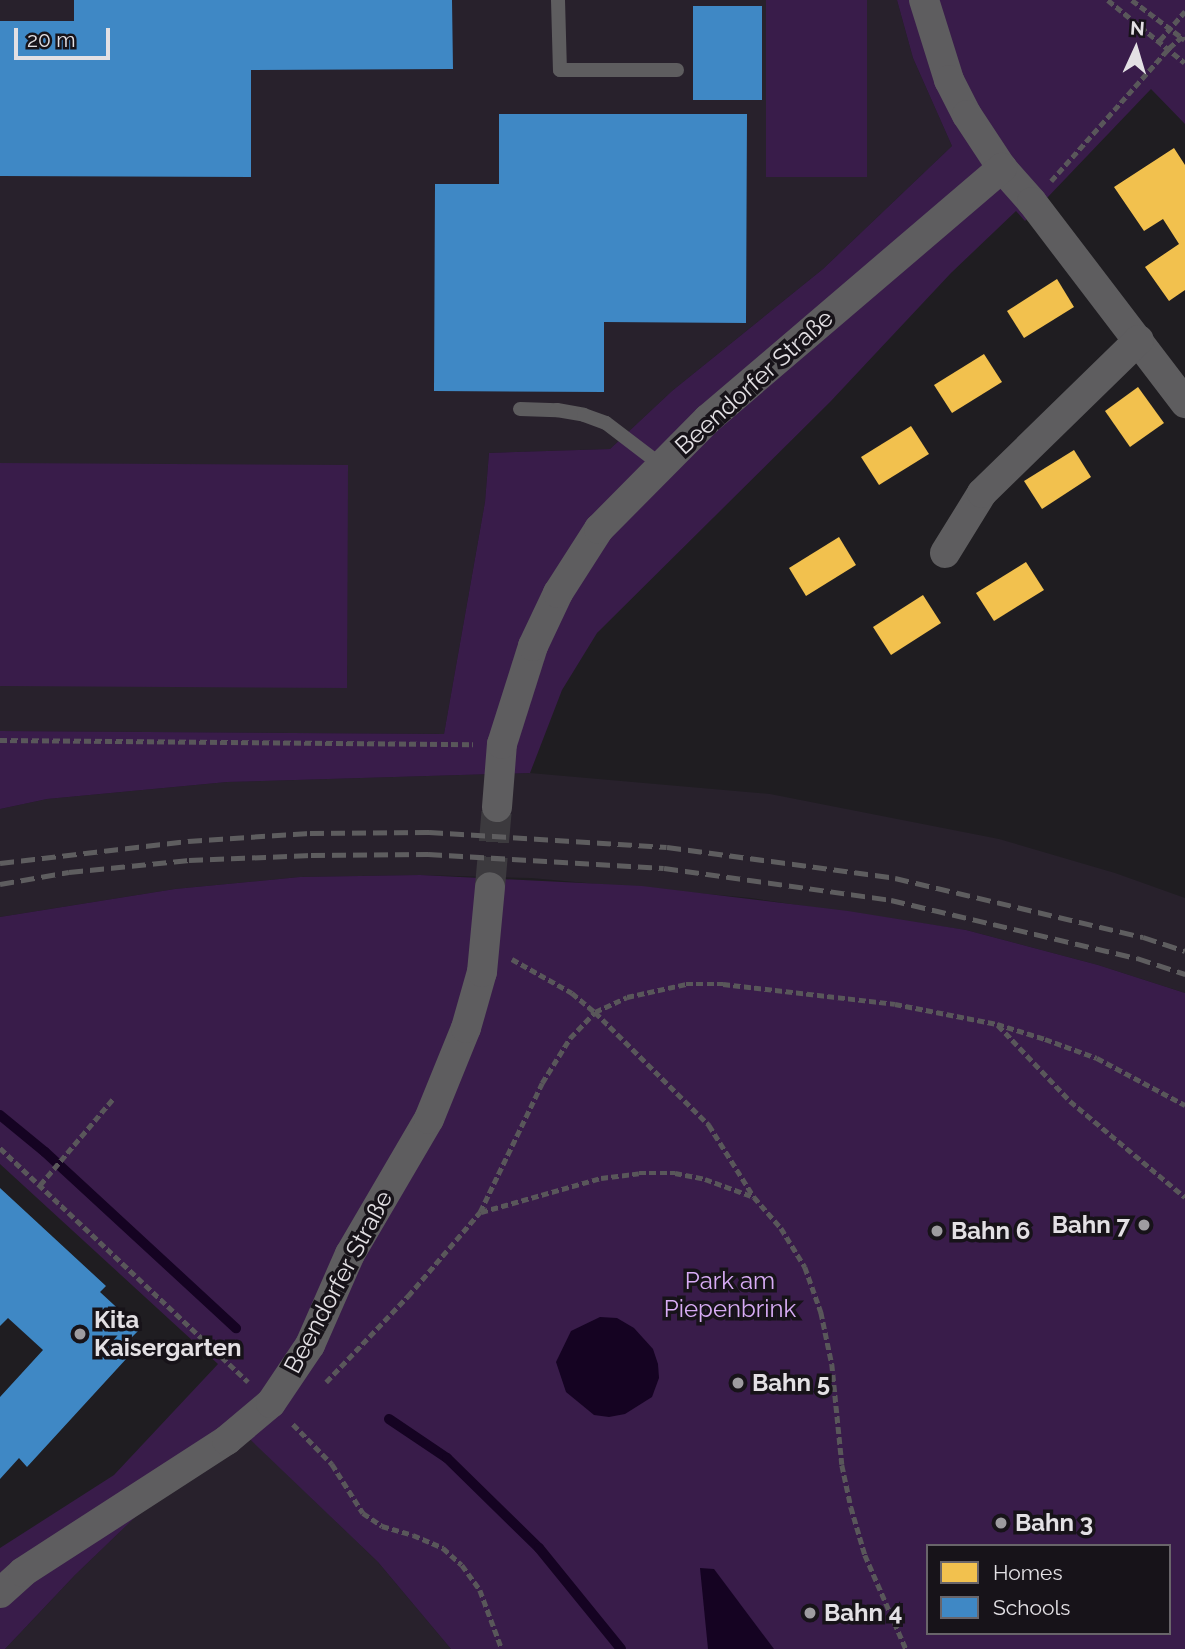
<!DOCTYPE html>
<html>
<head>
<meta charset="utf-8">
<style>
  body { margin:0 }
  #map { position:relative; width:1185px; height:1649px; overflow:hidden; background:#1f1d21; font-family:Raleway,sans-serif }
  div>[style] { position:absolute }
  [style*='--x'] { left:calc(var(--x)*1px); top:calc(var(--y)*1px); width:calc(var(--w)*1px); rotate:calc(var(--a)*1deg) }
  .built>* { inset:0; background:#28212c }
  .green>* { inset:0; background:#391c4a }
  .water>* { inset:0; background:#150322 }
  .homes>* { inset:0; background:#f2c14e }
  .schools>* { inset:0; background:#3f88c5 }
  .stream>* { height:10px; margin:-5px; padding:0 5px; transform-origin:5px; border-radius:5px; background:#150322 }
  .street-tunnel>* { height:30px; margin-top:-15px; transform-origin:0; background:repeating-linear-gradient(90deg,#3c3a3e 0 30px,transparent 0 45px) }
  .path>* { height:4.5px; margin-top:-2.25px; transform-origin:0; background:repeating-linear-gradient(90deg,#59575a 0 7px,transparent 0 10.5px) }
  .lane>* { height:14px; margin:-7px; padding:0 7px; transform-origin:7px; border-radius:7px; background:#5e5d5f }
  .street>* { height:30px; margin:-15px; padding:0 15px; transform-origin:15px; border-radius:15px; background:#5e5d5f }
  .rail>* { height:5px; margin-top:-2.5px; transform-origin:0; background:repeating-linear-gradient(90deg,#5e5d5f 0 14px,transparent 0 21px) }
  .dots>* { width:19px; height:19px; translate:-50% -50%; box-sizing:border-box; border:4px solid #171319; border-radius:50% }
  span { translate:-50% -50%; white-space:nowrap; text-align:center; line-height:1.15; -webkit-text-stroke:7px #171319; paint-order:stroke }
  .street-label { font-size:24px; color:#e3e0e4 }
  .poi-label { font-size:24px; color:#e3e0e4; font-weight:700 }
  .right { translate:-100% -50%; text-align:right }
  .left { translate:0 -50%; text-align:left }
  .park-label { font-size:24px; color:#d8acf5 }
  .legend { position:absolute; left:926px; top:1544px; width:245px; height:91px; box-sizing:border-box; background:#171319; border:2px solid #69656a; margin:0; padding:9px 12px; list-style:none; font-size:21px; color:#e3e0e4 }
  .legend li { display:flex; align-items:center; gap:14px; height:35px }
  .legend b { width:35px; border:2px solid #69656a }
  .north { position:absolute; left:1101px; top:14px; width:70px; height:70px; -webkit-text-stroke:5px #171319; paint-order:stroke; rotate:4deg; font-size:19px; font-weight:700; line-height:28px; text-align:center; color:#e3e0e4 }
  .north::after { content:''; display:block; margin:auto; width:24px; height:32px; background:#e3e0e4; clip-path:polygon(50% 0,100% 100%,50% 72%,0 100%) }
  .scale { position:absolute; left:14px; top:28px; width:96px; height:32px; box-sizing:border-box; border:4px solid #e3e0e4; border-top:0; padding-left:9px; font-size:21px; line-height:24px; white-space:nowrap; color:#e3e0e4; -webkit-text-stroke:5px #171319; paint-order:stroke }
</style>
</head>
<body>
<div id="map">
  <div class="built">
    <i style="clip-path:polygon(0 0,897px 0,913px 58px,952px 146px,823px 269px,672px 391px,610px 449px,489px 453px,485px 502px,444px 734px,0 731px)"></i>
    <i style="clip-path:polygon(530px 773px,770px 794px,999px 839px,1115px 873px,1185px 898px,1185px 993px,1098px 965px,966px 930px,751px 898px,531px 878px,420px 875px,300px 877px,175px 889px,0 917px,0 809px,47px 799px,227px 782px)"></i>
    <i style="clip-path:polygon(233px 1422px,378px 1562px,451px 1649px,5px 1649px,75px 1575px)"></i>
  </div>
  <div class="green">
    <i style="clip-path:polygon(766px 0,867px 0,867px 177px,766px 177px)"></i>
    <i style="clip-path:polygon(897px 0,1185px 0,1185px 124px,1151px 89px,1025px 221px,1016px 211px,951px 273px,830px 402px,597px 633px,562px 690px,530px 773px,227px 782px,47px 799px,0 809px,0 731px,444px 734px,485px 502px,489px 453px,610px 449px,672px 391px,823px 269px,952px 146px,913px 58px)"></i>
    <i style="clip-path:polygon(0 463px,348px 465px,347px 688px,0 686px)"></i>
    <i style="clip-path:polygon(evenodd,420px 875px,642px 886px,848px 911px,966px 930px,1098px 965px,1185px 993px,1185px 1649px,451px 1649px,378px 1562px,233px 1423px,75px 1575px,5px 1649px,0 1649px,0 1548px,114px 1475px,218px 1364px,0 1164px,0 917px,175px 889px,300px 877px,420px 875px,928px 1546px,1169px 1546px,1169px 1633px,928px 1633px,928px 1546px)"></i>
  </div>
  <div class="water">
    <i style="clip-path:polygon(600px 1317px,617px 1318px,634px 1328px,653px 1349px,658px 1364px,659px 1378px,652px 1397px,625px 1414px,609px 1417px,594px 1415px,566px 1392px,556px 1362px,571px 1331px)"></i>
    <i style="clip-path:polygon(700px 1568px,714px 1569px,774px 1649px,708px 1649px)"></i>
  </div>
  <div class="homes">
    <i style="clip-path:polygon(1174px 148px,1185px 165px,1185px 290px,1169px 301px,1145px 267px,1179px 244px,1163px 219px,1144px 231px,1114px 187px)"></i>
    <i style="clip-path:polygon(1057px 279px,1074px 307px,1024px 338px,1007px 311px)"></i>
    <i style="clip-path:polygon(984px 354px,1002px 382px,952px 413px,934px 385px)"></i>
    <i style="clip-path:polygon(1138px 387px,1164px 423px,1130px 447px,1105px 411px)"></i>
    <i style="clip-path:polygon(911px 426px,929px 454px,879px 485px,861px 457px)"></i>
    <i style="clip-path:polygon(1074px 450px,1091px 477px,1042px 509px,1024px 481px)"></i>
    <i style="clip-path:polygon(839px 537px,856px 565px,806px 596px,789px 568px)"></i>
    <i style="clip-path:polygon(1026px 562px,1044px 590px,994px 621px,976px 593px)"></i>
    <i style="clip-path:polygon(923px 595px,941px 623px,891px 655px,873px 627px)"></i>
  </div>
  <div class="schools">
    <i style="clip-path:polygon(74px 0,452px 0,453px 69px,251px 70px,251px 177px,0 176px,0 21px,74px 21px)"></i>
    <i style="clip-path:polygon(693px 6px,762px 6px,762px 100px,693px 100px)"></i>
    <i style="clip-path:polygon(499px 114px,747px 114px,746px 323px,604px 322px,604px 392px,434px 391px,435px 184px,499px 184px)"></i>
    <i style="clip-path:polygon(0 1188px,106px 1286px,100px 1292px,140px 1329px,130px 1339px,138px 1346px,27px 1467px,19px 1458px,0 1479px,0 1397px,43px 1350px,8px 1318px,0 1326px)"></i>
  </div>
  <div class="stream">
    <i style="--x:0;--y:1115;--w:58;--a:39.4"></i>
    <i style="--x:45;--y:1152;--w:260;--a:42.7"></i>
    <i style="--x:389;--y:1419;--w:70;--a:33.9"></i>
    <i style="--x:447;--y:1458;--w:129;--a:44.4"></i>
    <i style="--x:539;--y:1548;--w:130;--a:50.9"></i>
  </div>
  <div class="street-tunnel">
    <i style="--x:490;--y:887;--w:80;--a:-85"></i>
  </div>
  <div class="path">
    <i style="--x:1108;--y:0;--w:99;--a:39.3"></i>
    <i style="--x:1132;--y:0;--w:66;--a:37"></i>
    <i style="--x:1160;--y:40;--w:38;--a:-49"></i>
    <i style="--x:1051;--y:181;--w:178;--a:-48.4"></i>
    <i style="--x:1169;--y:48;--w:21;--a:-41"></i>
    <i style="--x:0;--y:740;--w:473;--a:0.5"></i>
    <i style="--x:512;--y:959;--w:69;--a:29.5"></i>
    <i style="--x:572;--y:993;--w:30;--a:40"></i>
    <i style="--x:595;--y:1012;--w:161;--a:44.7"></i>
    <i style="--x:709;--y:1125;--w:85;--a:58"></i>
    <i style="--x:754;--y:1197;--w:41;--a:48.9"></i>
    <i style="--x:781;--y:1228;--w:46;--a:58.4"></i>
    <i style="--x:805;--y:1267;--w:48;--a:70.4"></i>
    <i style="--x:821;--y:1312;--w:53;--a:78.1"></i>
    <i style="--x:832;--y:1364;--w:101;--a:84.3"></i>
    <i style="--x:842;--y:1465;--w:43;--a:77.9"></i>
    <i style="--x:851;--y:1507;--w:50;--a:73.7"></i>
    <i style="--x:865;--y:1555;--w:103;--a:66.4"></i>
    <i style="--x:998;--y:1025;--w:105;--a:46.5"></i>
    <i style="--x:1070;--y:1101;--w:150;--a:39.9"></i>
    <i style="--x:0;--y:1148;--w:341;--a:43.3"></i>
    <i style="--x:40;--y:1185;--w:113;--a:-49.7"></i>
    <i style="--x:481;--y:1212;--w:125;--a:-15.8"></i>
    <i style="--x:601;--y:1178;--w:38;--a:-7"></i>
    <i style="--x:639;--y:1173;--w:36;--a:0"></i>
    <i style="--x:675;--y:1173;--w:31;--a:11"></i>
    <i style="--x:705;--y:1179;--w:52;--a:20.2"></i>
    <i style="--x:326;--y:1382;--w:119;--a:-46.4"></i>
    <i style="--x:408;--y:1296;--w:111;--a:-49.4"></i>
    <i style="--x:480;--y:1212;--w:143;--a:-64.3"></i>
    <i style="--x:542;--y:1083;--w:53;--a:-58.1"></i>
    <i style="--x:570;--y:1038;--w:36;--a:-46"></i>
    <i style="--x:595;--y:1012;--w:35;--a:-25"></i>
    <i style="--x:627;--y:997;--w:60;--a:-12.4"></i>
    <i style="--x:686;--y:984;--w:37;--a:0"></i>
    <i style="--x:723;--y:984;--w:173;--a:6.6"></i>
    <i style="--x:895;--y:1004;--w:104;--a:11.1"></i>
    <i style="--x:997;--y:1024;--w:50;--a:17.4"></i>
    <i style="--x:1045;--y:1039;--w:55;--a:20.1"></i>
    <i style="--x:1097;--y:1058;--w:100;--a:28.1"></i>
    <i style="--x:293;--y:1424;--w:56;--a:45.7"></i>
    <i style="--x:332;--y:1464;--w:58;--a:57.7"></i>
    <i style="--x:363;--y:1513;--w:23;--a:34"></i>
    <i style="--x:382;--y:1526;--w:32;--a:16"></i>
    <i style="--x:413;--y:1535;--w:33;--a:23"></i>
    <i style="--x:443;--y:1548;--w:25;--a:42"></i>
    <i style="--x:462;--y:1565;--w:31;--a:54"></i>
    <i style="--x:480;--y:1590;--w:63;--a:69.6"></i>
  </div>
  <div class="lane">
    <i style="--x:558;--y:0;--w:70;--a:88.4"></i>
    <i style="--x:560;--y:70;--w:117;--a:0"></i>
    <i style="--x:520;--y:409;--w:37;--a:2"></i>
    <i style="--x:557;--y:410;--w:27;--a:10"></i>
    <i style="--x:584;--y:415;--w:23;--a:20"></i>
    <i style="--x:606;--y:423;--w:69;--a:37.4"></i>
  </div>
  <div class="street">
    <i style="--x:924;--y:0;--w:84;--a:72.6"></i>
    <i style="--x:949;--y:80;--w:39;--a:63"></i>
    <i style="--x:967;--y:115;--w:64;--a:56.6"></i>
    <i style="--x:1002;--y:168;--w:45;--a:48.6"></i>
    <i style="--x:1032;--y:202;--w:253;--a:52.7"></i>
    <i style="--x:945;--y:553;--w:70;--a:-58.3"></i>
    <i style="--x:982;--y:493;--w:219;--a:-44.3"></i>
    <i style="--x:497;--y:807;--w:63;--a:-85.5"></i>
    <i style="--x:502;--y:744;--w:103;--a:-72.4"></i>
    <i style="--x:533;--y:646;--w:59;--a:-64.7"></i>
    <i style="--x:558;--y:593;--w:76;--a:-57.4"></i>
    <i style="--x:599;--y:529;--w:155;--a:-45.3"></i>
    <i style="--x:708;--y:419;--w:387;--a:-40.5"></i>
    <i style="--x:0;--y:1593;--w:31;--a:-42"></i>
    <i style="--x:23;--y:1572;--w:243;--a:-32.9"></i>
    <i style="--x:227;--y:1440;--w:57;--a:-40.1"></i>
    <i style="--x:271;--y:1403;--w:70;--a:-56.1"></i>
    <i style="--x:310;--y:1345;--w:99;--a:-66.3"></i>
    <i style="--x:350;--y:1254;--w:156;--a:-59.7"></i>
    <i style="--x:429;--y:1119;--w:98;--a:-67.9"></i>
    <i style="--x:466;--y:1028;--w:58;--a:-74.1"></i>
    <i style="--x:482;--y:972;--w:85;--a:-84.6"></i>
  </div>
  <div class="rail">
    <i style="--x:0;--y:863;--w:189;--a:-6.7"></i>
    <i style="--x:188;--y:841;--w:122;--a:-3.8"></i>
    <i style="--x:310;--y:833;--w:119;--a:-0.5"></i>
    <i style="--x:429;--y:832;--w:238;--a:3.6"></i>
    <i style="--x:667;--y:847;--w:230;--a:7.7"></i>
    <i style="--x:895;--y:878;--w:255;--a:13.4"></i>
    <i style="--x:1143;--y:937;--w:44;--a:18.4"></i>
    <i style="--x:0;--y:884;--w:70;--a:-9.9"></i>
    <i style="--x:69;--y:872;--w:121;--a:-5.7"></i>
    <i style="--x:189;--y:860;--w:122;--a:-2.3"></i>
    <i style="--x:311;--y:855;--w:117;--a:-0.5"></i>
    <i style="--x:428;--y:854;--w:236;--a:3.4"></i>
    <i style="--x:664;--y:868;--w:229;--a:8"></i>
    <i style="--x:891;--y:900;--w:253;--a:13.3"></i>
    <i style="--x:1137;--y:958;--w:51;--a:18.4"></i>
  </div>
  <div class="dots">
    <i style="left:1144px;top:1225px;background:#9e9ca0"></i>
    <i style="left:937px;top:1231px;background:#9e9ca0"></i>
    <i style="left:80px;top:1334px;background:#9e9ca0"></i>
    <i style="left:738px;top:1383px;background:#9e9ca0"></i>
    <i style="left:1001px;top:1523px;background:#9e9ca0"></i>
    <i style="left:810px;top:1613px;background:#9e9ca0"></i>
  </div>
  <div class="street-label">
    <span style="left:754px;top:382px;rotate:-42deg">Beendorfer Straße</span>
    <span style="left:338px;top:1282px;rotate:-62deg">Beendorfer Straße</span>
  </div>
  <div class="poi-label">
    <span class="right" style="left:1130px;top:1225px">Bahn 7</span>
    <span class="left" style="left:951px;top:1231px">Bahn 6</span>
    <span class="left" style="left:94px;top:1334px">Kita<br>Kaisergarten</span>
    <span class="left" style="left:752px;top:1383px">Bahn 5</span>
    <span class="left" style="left:1015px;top:1523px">Bahn 3</span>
    <span class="left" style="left:824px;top:1613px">Bahn 4</span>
  </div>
  <div class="park-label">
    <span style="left:730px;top:1295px">Park am<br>Piepenbrink</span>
  </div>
  <ul class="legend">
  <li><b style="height:19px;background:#f2c14e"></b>Homes</li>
  <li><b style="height:19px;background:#3f88c5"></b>Schools</li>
  </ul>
  <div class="north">N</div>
  <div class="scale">20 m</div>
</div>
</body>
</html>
